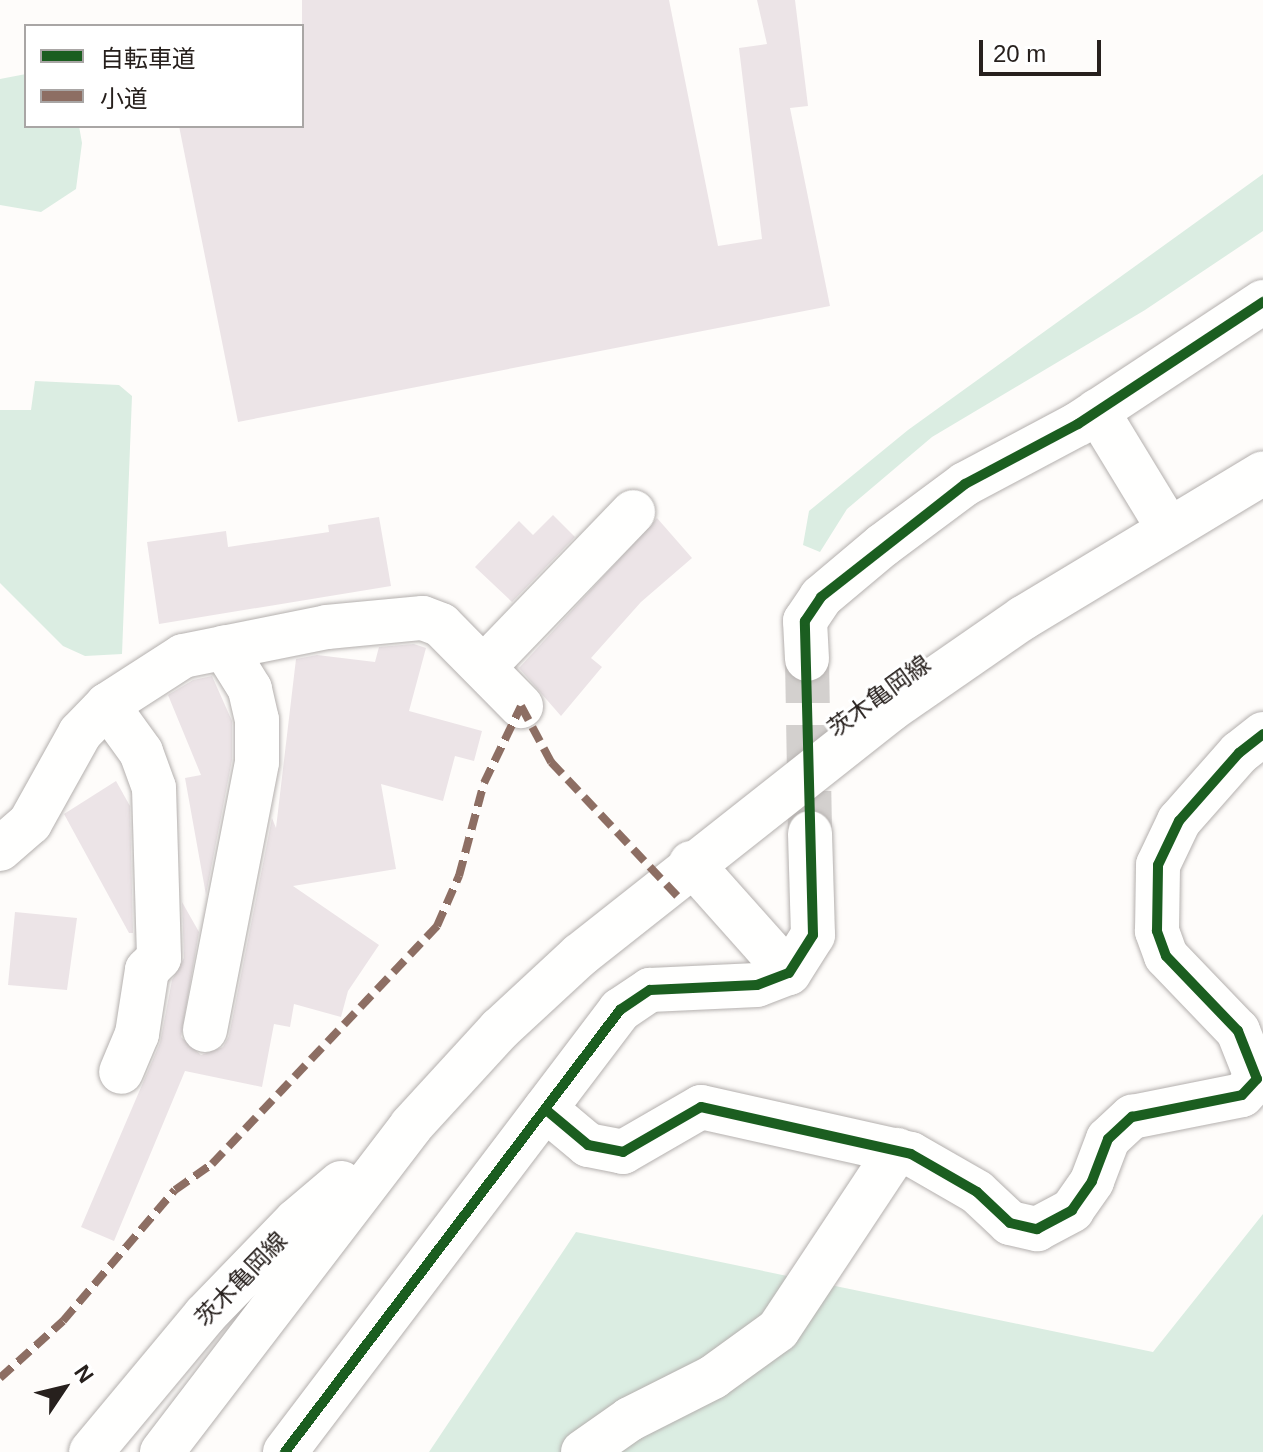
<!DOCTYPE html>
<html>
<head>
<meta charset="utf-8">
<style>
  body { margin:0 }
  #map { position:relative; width:1263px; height:1452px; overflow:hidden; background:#fefcfa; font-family:Helvetica,"Noto Sans JP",sans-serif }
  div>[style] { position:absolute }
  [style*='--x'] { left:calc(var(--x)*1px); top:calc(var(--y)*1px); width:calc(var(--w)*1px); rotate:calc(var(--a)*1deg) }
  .green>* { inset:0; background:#dbede2 }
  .building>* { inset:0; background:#ece4e7 }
  .minor-tunnel>* { height:44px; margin-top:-22px; transform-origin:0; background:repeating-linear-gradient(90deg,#d3d0ce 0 44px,transparent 0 66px) }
  .roads { filter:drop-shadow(0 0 2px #b4b0ae) drop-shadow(0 0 2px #b4b0ae) }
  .minor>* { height:44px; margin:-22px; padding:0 22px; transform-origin:22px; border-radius:22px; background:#fffffe }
  .primary>* { height:44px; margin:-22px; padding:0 22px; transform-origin:22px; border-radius:22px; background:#fffffe }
  .quiet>* { height:8px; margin-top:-4px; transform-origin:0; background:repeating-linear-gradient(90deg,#8d6e63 0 16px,transparent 0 24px) }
  .cycleway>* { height:10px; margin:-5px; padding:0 5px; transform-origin:5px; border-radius:5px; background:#1b5e20 }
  span { translate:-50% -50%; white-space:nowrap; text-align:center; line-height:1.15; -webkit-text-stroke:6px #fff; paint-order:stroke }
  .street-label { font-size:24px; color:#27201d }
  .legend { position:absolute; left:24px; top:24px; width:280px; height:104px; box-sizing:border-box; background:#fff; border:2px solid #a9a6a5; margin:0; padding:10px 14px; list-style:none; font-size:24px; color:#27201d }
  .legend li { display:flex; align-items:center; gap:16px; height:40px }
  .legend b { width:40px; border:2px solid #a9a6a5 }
  .north { position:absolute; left:24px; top:1348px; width:80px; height:80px; -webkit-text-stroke:6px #fff; paint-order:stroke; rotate:55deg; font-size:22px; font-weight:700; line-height:32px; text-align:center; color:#27201d }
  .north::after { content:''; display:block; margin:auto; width:28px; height:36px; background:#27201d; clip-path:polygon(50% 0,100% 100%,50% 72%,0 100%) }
  .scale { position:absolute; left:979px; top:40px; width:122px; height:36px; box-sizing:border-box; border:4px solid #27201d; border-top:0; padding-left:10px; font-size:24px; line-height:28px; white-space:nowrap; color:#27201d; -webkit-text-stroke:6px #fff; paint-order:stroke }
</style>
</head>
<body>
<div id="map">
  <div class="green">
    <i style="clip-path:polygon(26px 74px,26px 126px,79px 126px,82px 143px,76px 189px,41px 212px,0 205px,0 79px)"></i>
    <i style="clip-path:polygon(1263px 174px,1263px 231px,1145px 310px,932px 437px,847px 509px,820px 552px,803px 545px,809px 511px,908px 430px)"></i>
    <i style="clip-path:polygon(35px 381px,119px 385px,132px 396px,122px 654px,85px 656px,63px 646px,0 583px,0 410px,31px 410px)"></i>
    <i style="clip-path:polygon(1263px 1214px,1263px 1452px,429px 1452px,576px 1232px,1153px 1352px)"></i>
  </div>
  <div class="building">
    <i style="clip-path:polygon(302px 0,669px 0,718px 246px,762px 239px,739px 48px,767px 44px,757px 0,795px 0,808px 106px,790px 108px,830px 306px,238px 422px,179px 126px,302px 126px)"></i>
    <i style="clip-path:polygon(553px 515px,575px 537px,512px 602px,475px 567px,519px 521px,533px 535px)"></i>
    <i style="clip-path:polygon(379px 517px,391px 586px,159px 624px,147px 542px,226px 531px,228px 547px,329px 532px,328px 525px)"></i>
    <i style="clip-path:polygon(657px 518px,692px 558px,641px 602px,591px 658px,602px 667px,561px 716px,519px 668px)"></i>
    <i style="clip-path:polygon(414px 644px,426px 648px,409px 711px,482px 731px,474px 761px,455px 756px,443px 801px,381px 784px,396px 869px,293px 886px,379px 945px,348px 991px,341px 1017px,294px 1004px,290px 1027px,274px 1024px,262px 1087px,185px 1071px,114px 1241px,81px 1227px,160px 1043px,172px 980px,184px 958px,182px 902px,199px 932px,181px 1037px,201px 1055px,223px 1047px,229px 1036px,272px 818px,276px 828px,296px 659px,317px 655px,375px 662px,379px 647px)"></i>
    <i style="clip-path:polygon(212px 676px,232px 721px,232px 760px,206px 895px,185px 778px,201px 775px,168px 695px,193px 680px)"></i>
    <i style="clip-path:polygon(116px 781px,130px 806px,133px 933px,129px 933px,64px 814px)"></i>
    <i style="clip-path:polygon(15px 912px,77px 918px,67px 990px,8px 985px)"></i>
  </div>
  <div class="minor-tunnel">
    <i style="--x:807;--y:659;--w:174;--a:89"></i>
  </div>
  <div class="roads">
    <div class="minor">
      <i style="--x:1097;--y:411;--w:137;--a:58.7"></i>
      <i style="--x:807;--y:659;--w:38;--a:-93"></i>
      <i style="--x:805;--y:621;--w:29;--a:-56"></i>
      <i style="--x:821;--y:597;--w:81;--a:-40"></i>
      <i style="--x:883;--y:545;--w:102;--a:-36.6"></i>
      <i style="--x:965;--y:484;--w:128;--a:-28"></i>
      <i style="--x:1078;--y:424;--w:222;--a:-33.4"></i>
      <i style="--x:484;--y:667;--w:215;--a:-46.1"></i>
      <i style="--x:107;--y:705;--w:58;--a:54.1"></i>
      <i style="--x:141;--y:752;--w:38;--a:70"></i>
      <i style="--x:154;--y:788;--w:170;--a:88.3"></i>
      <i style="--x:159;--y:958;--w:17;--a:135"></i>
      <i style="--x:147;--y:970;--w:65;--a:98.9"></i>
      <i style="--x:137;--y:1034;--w:41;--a:112.8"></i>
      <i style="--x:0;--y:849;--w:40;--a:-41"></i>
      <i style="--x:30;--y:823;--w:103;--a:-60.9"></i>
      <i style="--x:80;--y:733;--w:39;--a:-46"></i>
      <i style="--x:107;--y:705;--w:90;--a:-32.8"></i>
      <i style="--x:183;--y:656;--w:147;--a:-11.4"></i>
      <i style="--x:327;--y:627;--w:96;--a:-5.4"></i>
      <i style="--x:423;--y:618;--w:19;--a:21"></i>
      <i style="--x:441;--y:625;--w:114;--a:45.4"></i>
      <i style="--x:691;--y:863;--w:147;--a:48.3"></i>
      <i style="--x:205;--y:1030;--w:273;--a:-79"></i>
      <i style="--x:257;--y:762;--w:42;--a:-90"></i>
      <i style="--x:257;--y:720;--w:32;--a:-103"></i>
      <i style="--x:250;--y:689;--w:49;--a:-121.8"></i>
      <i style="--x:545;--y:1109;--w:56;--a:39.9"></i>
      <i style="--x:588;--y:1145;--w:36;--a:11"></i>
      <i style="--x:623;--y:1152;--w:90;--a:-30"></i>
      <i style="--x:701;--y:1107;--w:215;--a:12.6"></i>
      <i style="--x:911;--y:1154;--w:76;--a:29.9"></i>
      <i style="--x:977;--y:1192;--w:45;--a:43.2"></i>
      <i style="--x:1010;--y:1223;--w:28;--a:13"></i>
      <i style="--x:1037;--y:1229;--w:40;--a:-28"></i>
      <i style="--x:1072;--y:1210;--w:35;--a:-55"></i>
      <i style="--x:1092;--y:1181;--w:45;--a:-69.1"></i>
      <i style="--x:1108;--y:1139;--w:33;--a:-43"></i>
      <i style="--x:1132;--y:1117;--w:112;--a:-11.3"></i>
      <i style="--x:1242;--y:1095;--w:22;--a:-47"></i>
      <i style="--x:1257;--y:1079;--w:52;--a:-111.6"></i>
      <i style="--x:1238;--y:1031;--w:104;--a:-133.8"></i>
      <i style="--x:1166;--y:956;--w:27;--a:-110"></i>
      <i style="--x:1157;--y:931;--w:66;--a:-89.1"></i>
      <i style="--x:1158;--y:865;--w:49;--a:-64.5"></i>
      <i style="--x:1179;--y:821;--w:91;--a:-48.6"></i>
      <i style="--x:1239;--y:753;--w:31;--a:-38"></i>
      <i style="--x:285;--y:1452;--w:555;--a:-52.84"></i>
      <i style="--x:620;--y:1010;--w:36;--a:-34"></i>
      <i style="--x:650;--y:990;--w:107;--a:-2.7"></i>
      <i style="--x:757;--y:985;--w:34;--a:-21"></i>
      <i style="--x:789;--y:973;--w:45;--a:-57.7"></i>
      <i style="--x:813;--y:935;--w:102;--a:-91.7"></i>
      <i style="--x:583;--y:1452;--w:57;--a:-35.1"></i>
      <i style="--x:630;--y:1419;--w:93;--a:-26.8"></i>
      <i style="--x:713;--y:1377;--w:80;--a:-35.9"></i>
      <i style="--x:778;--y:1330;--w:216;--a:-56.5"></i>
    </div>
    <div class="primary">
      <i style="--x:91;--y:1452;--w:178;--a:-50.2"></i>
      <i style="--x:205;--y:1315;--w:131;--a:-45.9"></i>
      <i style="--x:296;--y:1221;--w:59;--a:-40.2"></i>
      <i style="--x:162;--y:1452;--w:410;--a:-52.6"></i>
      <i style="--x:411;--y:1126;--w:132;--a:-47.5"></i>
      <i style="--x:500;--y:1029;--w:109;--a:-42.8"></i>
      <i style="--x:580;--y:955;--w:395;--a:-38.3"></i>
      <i style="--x:890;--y:710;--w:162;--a:-34.7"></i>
      <i style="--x:1023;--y:618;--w:280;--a:-31.1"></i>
    </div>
  </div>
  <div class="quiet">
    <i style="--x:521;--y:706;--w:64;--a:61.8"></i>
    <i style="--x:551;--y:762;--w:192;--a:46.7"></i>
    <i style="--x:0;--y:1378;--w:85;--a:-42.1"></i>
    <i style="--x:63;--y:1321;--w:172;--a:-49.5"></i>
    <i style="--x:175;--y:1190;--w:45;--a:-35.1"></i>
    <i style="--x:212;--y:1164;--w:328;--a:-46.6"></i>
    <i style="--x:437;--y:926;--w:55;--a:-66.3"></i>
    <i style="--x:459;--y:876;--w:96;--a:-75"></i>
    <i style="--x:484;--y:783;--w:85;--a:-64.3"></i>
  </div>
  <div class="cycleway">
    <i style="--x:545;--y:1109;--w:56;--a:39.9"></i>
    <i style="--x:588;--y:1145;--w:36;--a:11"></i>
    <i style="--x:623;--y:1152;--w:90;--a:-30"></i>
    <i style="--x:701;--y:1107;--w:215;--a:12.6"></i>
    <i style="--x:911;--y:1154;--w:76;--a:29.9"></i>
    <i style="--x:977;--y:1192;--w:45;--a:43.2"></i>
    <i style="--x:1010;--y:1223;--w:28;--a:13"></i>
    <i style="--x:1037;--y:1229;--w:40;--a:-28"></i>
    <i style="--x:1072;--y:1210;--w:35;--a:-55"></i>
    <i style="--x:1092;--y:1181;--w:45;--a:-69.1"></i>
    <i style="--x:1108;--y:1139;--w:33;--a:-43"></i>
    <i style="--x:1132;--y:1117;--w:112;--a:-11.3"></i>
    <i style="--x:1242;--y:1095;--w:22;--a:-47"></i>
    <i style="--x:1257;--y:1079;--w:52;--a:-111.6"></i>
    <i style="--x:1238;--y:1031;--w:104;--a:-133.8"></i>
    <i style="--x:1166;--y:956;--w:27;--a:-110"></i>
    <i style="--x:1157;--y:931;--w:66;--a:-89.1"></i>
    <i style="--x:1158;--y:865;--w:49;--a:-64.5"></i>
    <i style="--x:1179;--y:821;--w:91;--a:-48.6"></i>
    <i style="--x:1239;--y:753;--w:31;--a:-38"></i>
    <i style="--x:285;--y:1452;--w:555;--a:-52.84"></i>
    <i style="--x:620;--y:1010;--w:36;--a:-34"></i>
    <i style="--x:650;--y:990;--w:107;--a:-2.7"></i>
    <i style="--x:757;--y:985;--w:34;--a:-21"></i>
    <i style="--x:789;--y:973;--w:45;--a:-57.7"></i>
    <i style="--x:813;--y:935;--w:314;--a:-91.5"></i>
    <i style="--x:805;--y:621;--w:29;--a:-56"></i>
    <i style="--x:821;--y:597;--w:183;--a:-38.1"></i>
    <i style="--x:965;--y:484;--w:128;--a:-28"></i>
    <i style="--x:1078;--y:424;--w:222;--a:-33.4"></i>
  </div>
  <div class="street-label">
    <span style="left:879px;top:696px;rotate:-36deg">茨木亀岡線</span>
    <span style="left:241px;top:1279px;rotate:-46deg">茨木亀岡線</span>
  </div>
  <ul class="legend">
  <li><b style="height:10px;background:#1b5e20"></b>自転車道</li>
  <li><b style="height:10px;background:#8d6e63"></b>小道</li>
  </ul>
  <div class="north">N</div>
  <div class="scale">20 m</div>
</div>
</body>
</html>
